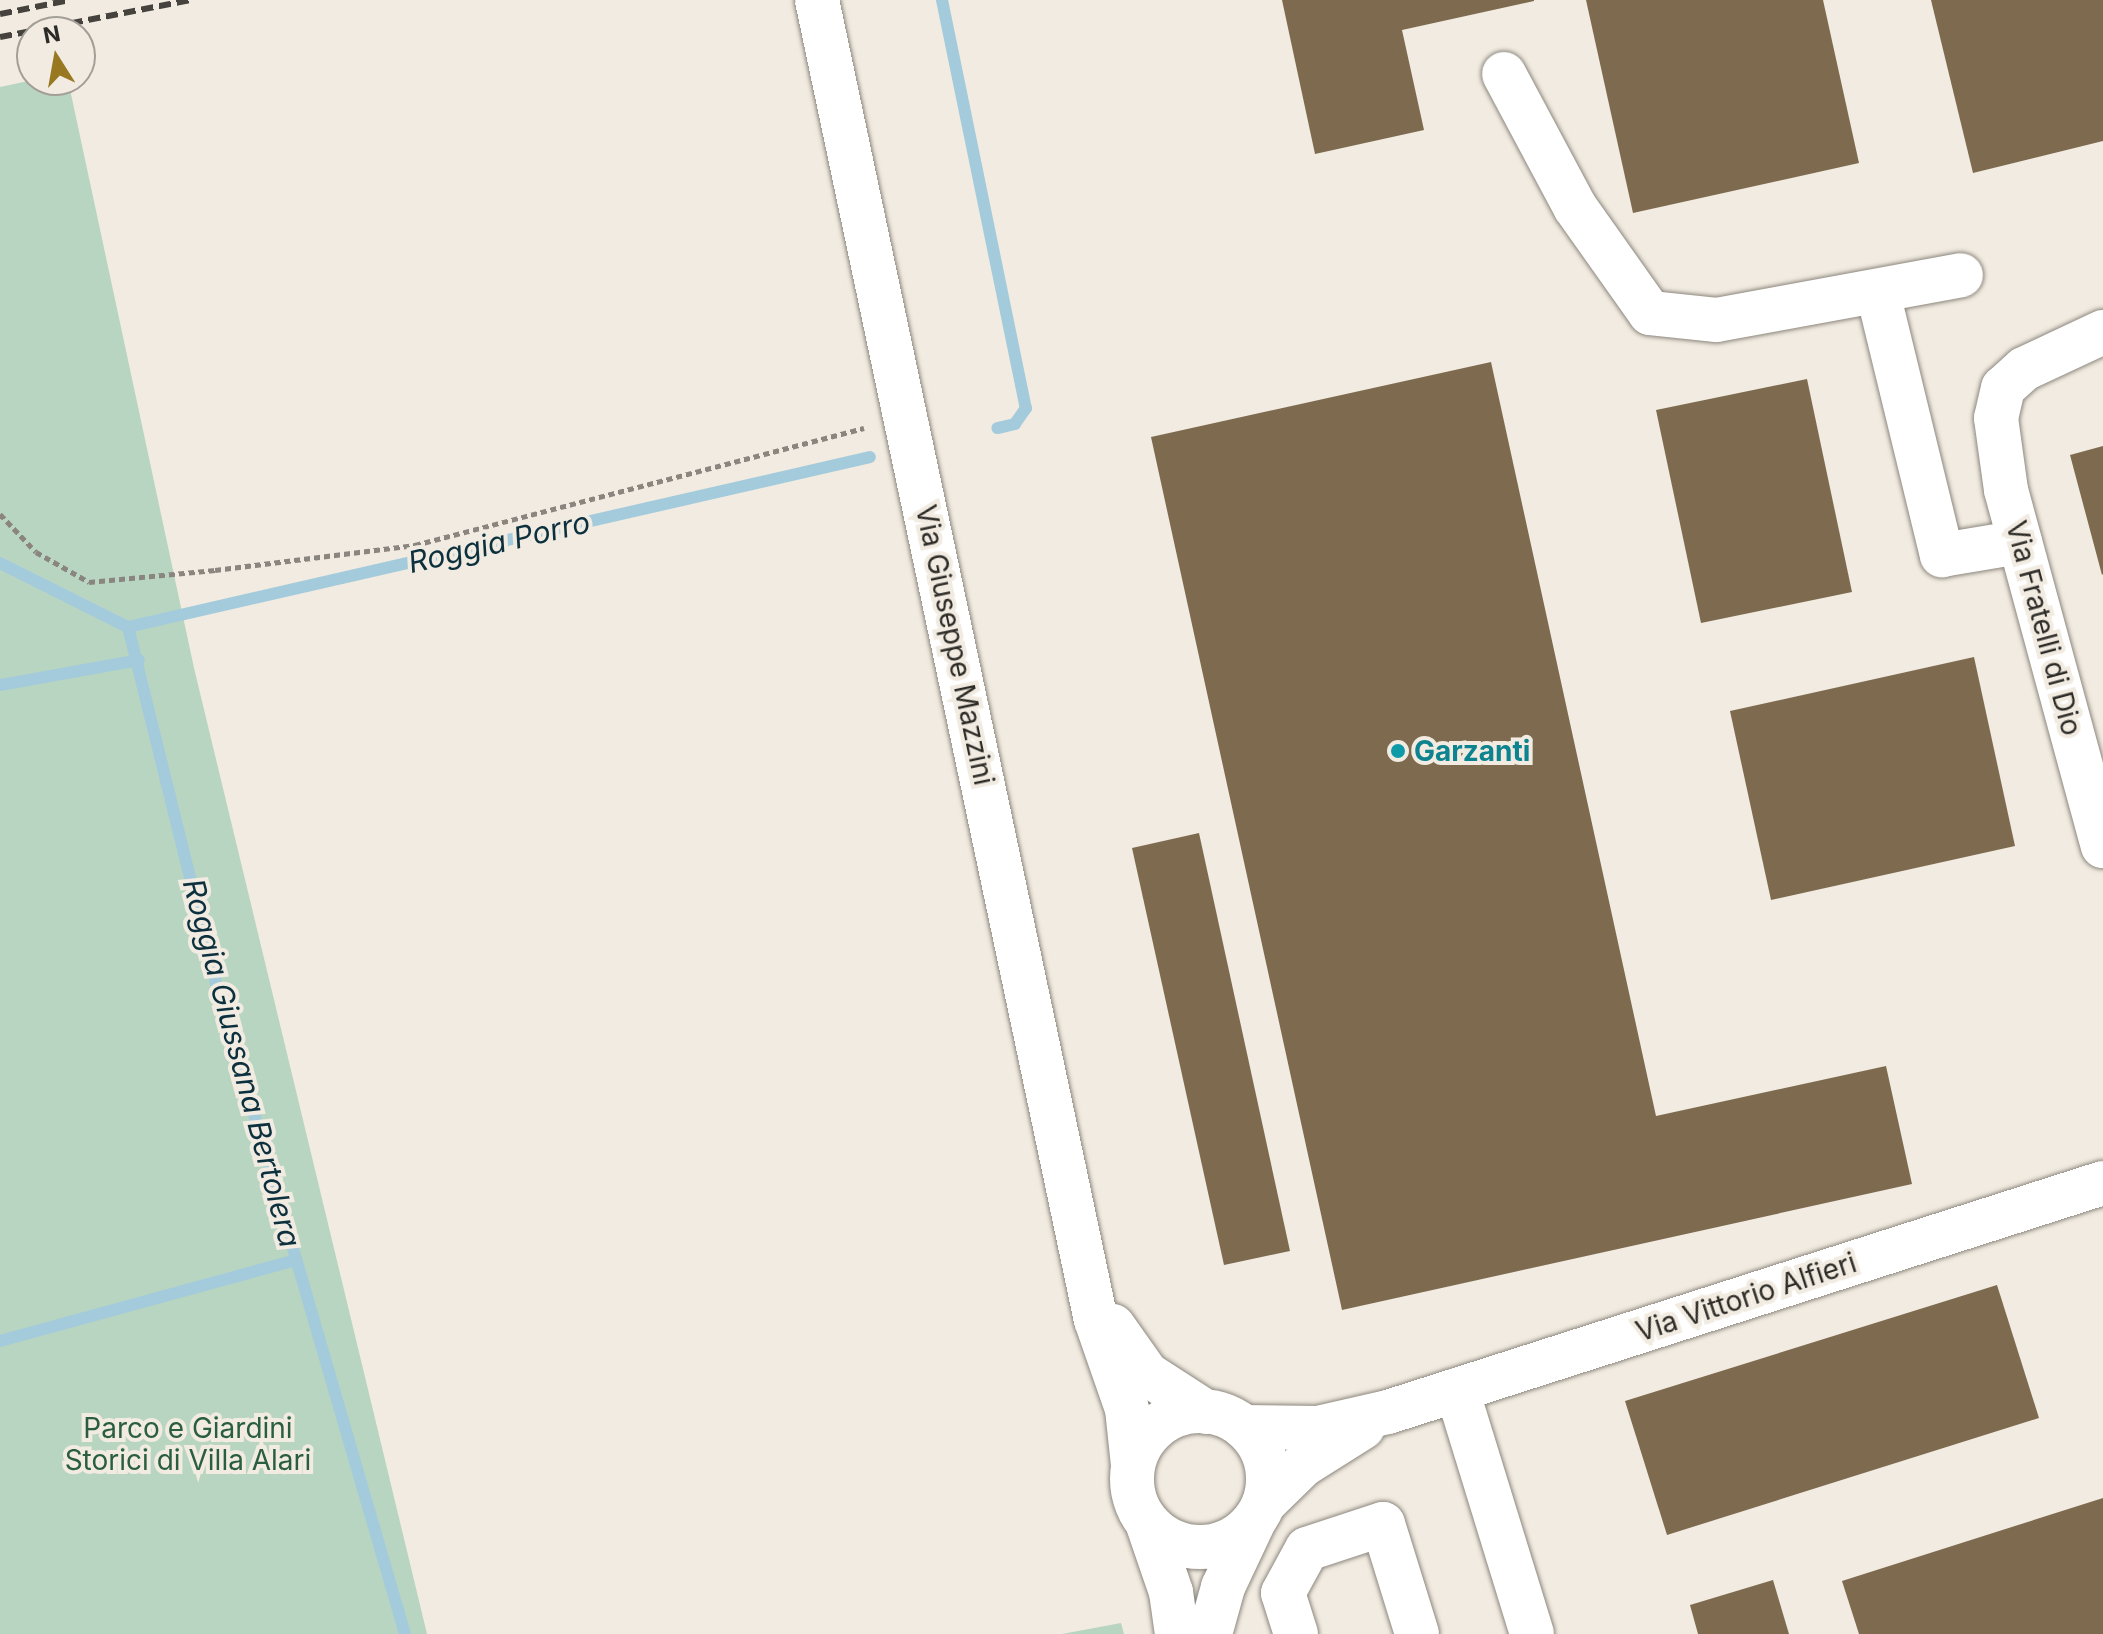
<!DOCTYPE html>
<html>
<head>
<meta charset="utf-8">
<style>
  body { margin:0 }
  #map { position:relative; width:2103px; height:1634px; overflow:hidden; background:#f1ebe1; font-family:Inter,sans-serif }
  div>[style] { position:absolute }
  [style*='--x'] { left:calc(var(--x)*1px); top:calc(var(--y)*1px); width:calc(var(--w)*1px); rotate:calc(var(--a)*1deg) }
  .green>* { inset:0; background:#b8d5c1 }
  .stream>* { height:12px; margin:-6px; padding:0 6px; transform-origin:6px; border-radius:6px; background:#a4cbdb }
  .building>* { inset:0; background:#7e6b4f }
  .path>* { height:5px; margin-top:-2.5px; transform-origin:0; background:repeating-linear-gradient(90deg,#8a867f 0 6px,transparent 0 10px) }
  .roads { filter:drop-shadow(0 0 2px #8d877e) drop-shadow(0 0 2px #8d877e) }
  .minor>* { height:44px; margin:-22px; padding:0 22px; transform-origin:22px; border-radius:22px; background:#fff }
  .minor>.ring { margin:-22px; padding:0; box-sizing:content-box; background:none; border:44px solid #fff; border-radius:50% }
  .rail>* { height:6px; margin-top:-3px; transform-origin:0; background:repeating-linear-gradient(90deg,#46433e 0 12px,transparent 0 18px) }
  .dots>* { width:22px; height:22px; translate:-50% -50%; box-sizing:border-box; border:4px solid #f1ebe1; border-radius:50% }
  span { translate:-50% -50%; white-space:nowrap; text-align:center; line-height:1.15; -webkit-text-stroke:8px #f1ebe1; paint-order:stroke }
  .street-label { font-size:28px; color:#2d2b27 }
  .culture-label { font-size:28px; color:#0d838f; font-weight:700 }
  .left { translate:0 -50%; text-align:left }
  .park-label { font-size:28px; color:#295e3f }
  .water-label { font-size:30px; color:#0c303d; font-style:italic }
  .north { position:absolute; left:16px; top:16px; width:80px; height:80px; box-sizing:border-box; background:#f1ebe1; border:2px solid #a39e97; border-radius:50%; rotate:349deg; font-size:22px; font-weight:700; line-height:32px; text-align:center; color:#2d2b27 }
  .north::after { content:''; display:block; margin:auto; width:28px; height:36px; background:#987922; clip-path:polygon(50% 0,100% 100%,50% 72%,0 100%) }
</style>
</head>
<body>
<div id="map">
  <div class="green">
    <i style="clip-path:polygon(33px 80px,68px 80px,194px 668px,427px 1634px,0 1634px,0 87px)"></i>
    <i style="clip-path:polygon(1121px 1623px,1124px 1634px,1062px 1634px)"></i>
  </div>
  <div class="stream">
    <i style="--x:942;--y:0;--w:417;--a:78.4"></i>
    <i style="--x:1026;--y:408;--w:19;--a:125"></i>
    <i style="--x:1015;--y:424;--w:18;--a:167"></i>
    <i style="--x:0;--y:563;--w:143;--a:26.6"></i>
    <i style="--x:128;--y:627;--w:367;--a:76.1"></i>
    <i style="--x:216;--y:983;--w:678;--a:73.81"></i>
    <i style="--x:128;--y:627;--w:761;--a:-12.9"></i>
    <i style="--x:0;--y:685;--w:141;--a:-10.2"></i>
    <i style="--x:0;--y:1341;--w:307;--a:-15.3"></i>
  </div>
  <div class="building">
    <i style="clip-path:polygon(1282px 0,1534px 0,1534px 1px,1402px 30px,1424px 130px,1315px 154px)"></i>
    <i style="clip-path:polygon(1586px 0,1823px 0,1859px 163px,1633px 213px)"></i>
    <i style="clip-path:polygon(1931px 0,2103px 0,2103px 141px,1973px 173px)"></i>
    <i style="clip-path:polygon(1491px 362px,1656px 1116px,1886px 1066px,1912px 1184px,1342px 1310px,1151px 437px)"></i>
    <i style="clip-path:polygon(1807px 379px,1852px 592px,1701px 623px,1656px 410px)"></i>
    <i style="clip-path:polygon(2103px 446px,2103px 574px,2102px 575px,2070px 455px)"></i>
    <i style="clip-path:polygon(1974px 657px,2015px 846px,1771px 900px,1730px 711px)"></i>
    <i style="clip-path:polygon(1199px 833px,1290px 1251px,1224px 1265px,1132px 848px)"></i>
    <i style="clip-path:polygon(1997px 1285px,2039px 1418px,1667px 1535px,1625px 1401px)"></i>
    <i style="clip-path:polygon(2103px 1498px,2103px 1634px,1859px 1634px,1842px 1581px)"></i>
    <i style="clip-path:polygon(1773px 1580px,1789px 1634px,1698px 1634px,1690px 1605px)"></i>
  </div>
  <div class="path">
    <i style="--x:0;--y:514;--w:52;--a:46.5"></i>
    <i style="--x:36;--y:552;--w:61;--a:29.5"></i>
    <i style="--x:89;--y:582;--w:127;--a:-5.4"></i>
    <i style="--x:215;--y:570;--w:202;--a:-7.1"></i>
    <i style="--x:415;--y:545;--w:464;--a:-14.6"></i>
  </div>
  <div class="roads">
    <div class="minor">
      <i style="--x:817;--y:0;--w:1349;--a:78.07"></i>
      <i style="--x:1096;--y:1320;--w:94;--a:70.8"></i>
      <i style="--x:1127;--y:1409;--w:56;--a:83.9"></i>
      <i style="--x:1504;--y:74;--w:151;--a:61.9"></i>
      <i style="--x:1575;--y:207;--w:130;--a:54.7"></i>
      <i style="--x:1650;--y:313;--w:67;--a:6"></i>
      <i style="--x:1717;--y:320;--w:248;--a:-10.4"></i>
      <i style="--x:1878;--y:293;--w:270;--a:76.3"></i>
      <i style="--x:1942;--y:555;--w:79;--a:-9.5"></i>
      <i style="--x:2103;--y:332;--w:87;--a:154.9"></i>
      <i style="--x:2024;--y:369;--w:28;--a:138"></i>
      <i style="--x:2003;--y:388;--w:31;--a:103"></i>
      <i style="--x:1996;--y:418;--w:73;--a:82.1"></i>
      <i style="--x:2006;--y:490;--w:369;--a:74.8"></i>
      <i style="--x:1113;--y:1326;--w:59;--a:54.7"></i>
      <i style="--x:1147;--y:1374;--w:70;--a:32.8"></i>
      <i style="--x:1457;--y:1390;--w:255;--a:72.9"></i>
      <i class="ring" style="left:1132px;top:1411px;width:92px;height:92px"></i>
      <i style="--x:1244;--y:1427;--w:74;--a:0.8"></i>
      <i style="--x:1318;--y:1428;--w:72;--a:-12.9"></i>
      <i style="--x:1388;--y:1412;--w:751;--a:-17.76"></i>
      <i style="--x:1264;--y:1503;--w:54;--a:-44.3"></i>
      <i style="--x:1303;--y:1465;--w:71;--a:-32.3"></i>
      <i style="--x:1148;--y:1525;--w:71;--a:71.1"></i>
      <i style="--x:1171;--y:1592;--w:42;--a:81.9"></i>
      <i style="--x:1210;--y:1634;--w:49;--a:-74.5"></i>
      <i style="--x:1223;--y:1587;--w:73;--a:-64.8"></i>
      <i style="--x:1296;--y:1634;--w:43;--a:-107.6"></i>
      <i style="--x:1283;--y:1593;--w:50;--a:-61.4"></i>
      <i style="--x:1307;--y:1549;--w:80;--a:-18.2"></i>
      <i style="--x:1383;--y:1524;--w:115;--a:72.8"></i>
    </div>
  </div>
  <div class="rail">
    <i style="--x:0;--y:14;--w:71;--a:-11.3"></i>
    <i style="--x:0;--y:37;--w:194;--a:-11"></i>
  </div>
  <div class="dots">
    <i style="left:1398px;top:751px;background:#0f9aa8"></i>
  </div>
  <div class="street-label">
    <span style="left:2044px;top:628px;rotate:75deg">Via Fratelli di Dio</span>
    <span style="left:955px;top:645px;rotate:78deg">Via Giuseppe Mazzini</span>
    <span style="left:1746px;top:1297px;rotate:-18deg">Via Vittorio Alfieri</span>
  </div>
  <div class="culture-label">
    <span class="left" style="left:1414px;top:751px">Garzanti</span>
  </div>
  <div class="park-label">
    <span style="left:188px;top:1444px">Parco e Giardini<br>Storici di Villa Alari</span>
  </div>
  <div class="water-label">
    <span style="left:499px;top:542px;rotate:-13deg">Roggia Porro</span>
    <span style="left:242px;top:1063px;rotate:75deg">Roggia Giussana Bertolera</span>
  </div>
  <div class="north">N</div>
</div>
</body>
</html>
